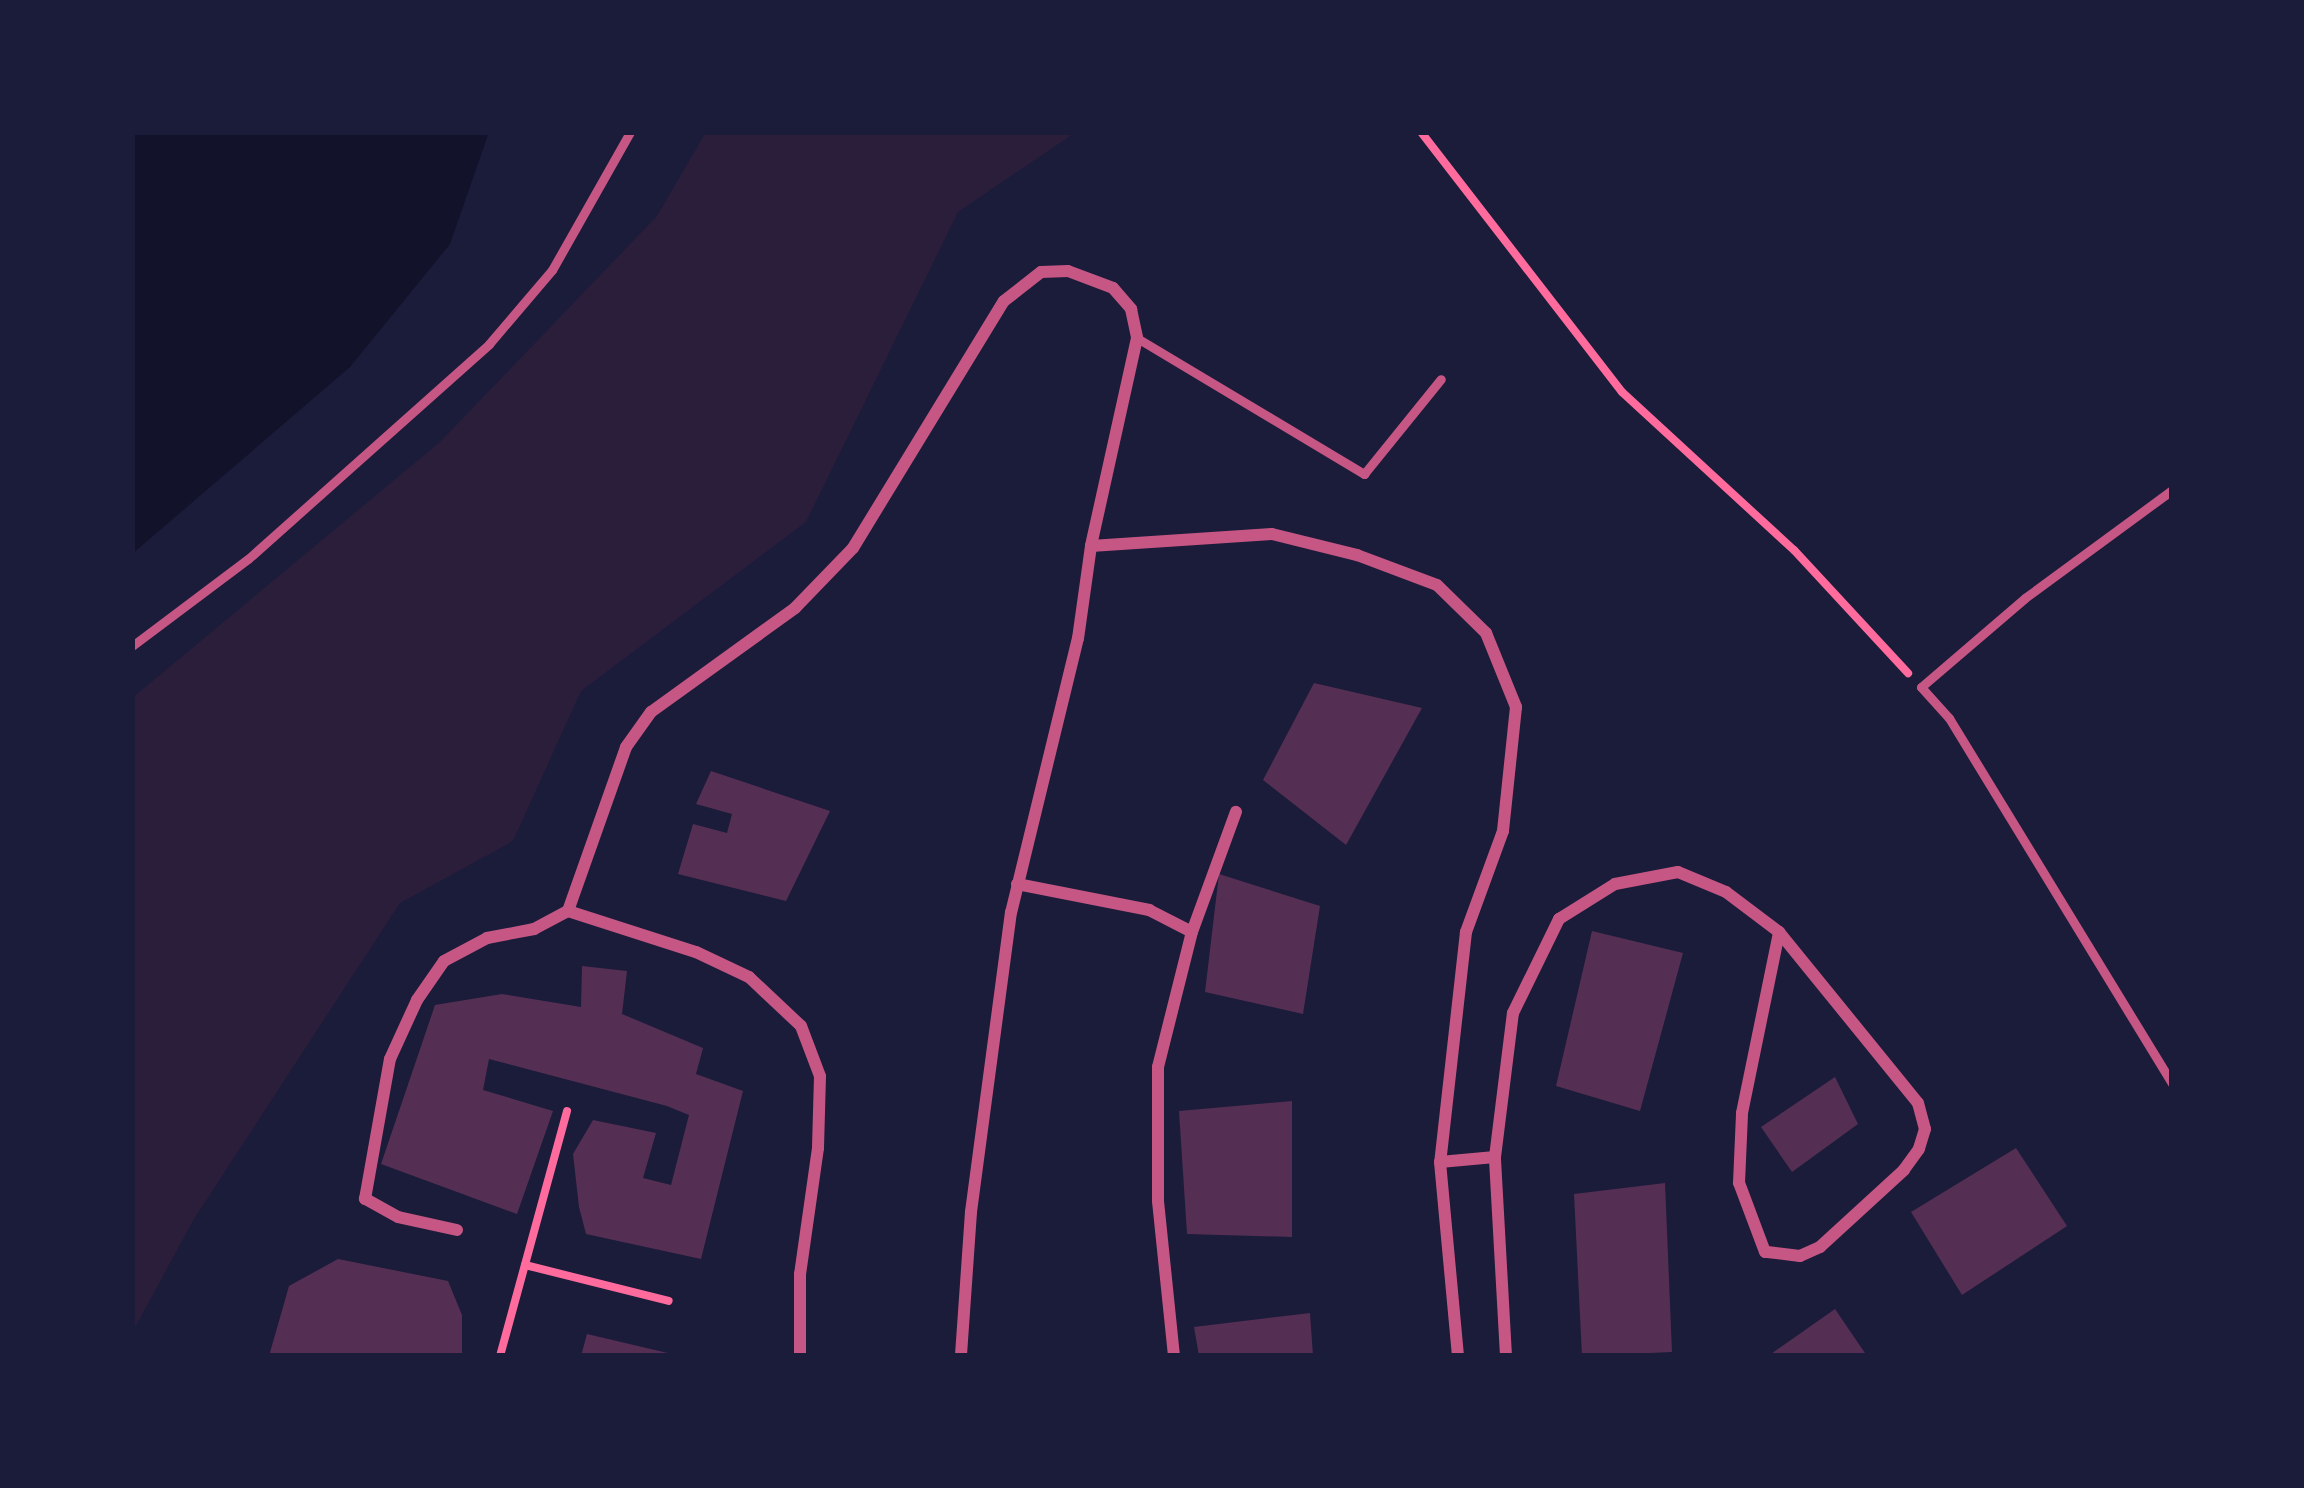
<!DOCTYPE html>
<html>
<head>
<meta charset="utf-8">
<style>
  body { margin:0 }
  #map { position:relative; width:2304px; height:1488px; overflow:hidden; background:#1b1b3a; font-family:Bitter,serif }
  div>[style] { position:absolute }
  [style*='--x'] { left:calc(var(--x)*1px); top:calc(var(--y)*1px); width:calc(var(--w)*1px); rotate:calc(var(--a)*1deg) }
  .green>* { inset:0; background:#2a1e3b }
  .water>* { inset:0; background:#12122b }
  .building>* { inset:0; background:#542f53 }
  .path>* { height:8px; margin:-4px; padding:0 4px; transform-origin:4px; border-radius:4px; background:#ff6b9d }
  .service>* { height:9px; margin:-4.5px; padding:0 4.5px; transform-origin:4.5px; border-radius:4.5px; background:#c65784 }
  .minor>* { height:12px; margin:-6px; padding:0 6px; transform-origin:6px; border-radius:6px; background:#c65784 }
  span { translate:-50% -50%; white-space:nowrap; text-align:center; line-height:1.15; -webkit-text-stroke:9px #1b1b3a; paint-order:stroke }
  .frame { position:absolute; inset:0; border:135px solid #1b1b3a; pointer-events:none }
</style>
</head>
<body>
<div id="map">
  <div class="green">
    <i style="clip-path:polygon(706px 132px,1076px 132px,958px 212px,806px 522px,581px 691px,513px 841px,400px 903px,194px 1219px,132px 1333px,132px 698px,440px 442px,657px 216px)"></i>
  </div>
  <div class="water">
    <i style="clip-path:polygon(132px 132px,489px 132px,450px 244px,350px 367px,132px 554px)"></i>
  </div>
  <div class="building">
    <i style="clip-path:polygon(1314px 683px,1422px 708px,1346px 845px,1263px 780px)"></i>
    <i style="clip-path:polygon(711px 771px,830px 811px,786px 901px,678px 874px,693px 824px,727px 833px,732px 814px,696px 804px)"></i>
    <i style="clip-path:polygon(1219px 874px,1320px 906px,1303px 1014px,1205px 992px)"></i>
    <i style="clip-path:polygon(1592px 931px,1683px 953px,1640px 1111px,1556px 1086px)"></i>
    <i style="clip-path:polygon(582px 966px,627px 971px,622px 1014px,703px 1048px,696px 1074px,743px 1091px,701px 1259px,586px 1234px,579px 1207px,573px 1154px,593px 1120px,656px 1133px,643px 1178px,671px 1185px,689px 1115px,667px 1106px,489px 1059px,483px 1090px,553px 1111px,517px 1214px,381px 1164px,435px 1005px,502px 994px,581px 1007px)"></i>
    <i style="clip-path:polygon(1835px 1077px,1858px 1124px,1792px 1172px,1761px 1127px)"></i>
    <i style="clip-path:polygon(1292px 1101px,1292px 1237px,1187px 1234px,1179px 1111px)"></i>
    <i style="clip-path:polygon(2016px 1148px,2067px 1226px,1962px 1295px,1911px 1212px)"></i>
    <i style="clip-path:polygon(1665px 1183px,1672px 1352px,1582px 1356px,1574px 1194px)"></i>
    <i style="clip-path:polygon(338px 1259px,448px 1281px,462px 1315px,462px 1356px,269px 1356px,289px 1286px)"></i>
    <i style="clip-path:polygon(1835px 1309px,1867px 1356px,1768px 1356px)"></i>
    <i style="clip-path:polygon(1310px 1313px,1313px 1356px,1199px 1356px,1194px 1327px)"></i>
    <i style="clip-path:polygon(587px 1334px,672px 1354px,672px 1356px,581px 1356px)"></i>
  </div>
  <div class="path">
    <i style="--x:1421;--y:132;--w:329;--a:52.3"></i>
    <i style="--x:1622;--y:392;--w:234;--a:42.6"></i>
    <i style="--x:1794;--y:550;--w:168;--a:47.2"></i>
    <i style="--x:525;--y:1265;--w:148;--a:14"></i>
    <i style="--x:500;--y:1356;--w:254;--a:-74.7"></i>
  </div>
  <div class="service">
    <i style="--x:1137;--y:338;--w:265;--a:30.9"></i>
    <i style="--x:1364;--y:474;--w:122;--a:-51"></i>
    <i style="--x:2172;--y:490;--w:182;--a:143.7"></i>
    <i style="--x:2025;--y:598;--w:137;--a:139.4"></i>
    <i style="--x:1921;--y:687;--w:42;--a:47.9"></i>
    <i style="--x:1949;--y:718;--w:429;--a:58.6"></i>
    <i style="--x:132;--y:646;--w:145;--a:-36.9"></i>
    <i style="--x:248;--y:559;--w:323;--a:-41.7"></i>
    <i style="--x:489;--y:344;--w:97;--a:-49.6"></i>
    <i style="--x:552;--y:270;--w:159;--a:-60.5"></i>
  </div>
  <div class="minor">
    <i style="--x:1091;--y:546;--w:181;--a:-3.8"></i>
    <i style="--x:1272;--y:534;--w:88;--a:13.9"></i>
    <i style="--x:1357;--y:555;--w:85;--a:20.6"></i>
    <i style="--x:1437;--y:585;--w:69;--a:44.4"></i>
    <i style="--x:1486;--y:633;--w:80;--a:67.9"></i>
    <i style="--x:1516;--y:707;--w:125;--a:96"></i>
    <i style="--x:1503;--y:831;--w:108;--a:110.1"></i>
    <i style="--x:1466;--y:932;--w:231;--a:96.4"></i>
    <i style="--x:1440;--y:1162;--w:195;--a:84.7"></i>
    <i style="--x:1017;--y:884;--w:135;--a:11.1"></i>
    <i style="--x:1149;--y:910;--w:48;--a:27.1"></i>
    <i style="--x:1192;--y:932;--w:128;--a:-69.9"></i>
    <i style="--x:568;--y:911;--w:174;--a:-70.5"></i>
    <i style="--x:626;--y:747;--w:43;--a:-54.5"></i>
    <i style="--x:651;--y:712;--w:178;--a:-35.8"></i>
    <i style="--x:795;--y:608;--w:83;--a:-46"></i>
    <i style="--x:853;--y:548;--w:289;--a:-58.6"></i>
    <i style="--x:1004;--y:301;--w:47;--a:-38.1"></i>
    <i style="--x:1041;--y:272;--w:27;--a:-2"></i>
    <i style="--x:1068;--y:271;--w:48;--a:20.7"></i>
    <i style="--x:1113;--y:288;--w:28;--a:49"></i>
    <i style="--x:1131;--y:309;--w:30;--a:78"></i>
    <i style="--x:1137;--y:338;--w:213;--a:102.5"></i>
    <i style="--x:1091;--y:546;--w:93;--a:98"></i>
    <i style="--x:1078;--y:638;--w:282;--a:103.7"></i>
    <i style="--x:1011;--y:912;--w:303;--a:97.6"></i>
    <i style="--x:971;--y:1212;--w:144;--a:94"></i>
    <i style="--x:1440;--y:1162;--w:55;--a:-5.2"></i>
    <i style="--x:457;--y:1230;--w:60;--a:-167.6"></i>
    <i style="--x:398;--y:1217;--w:38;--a:-151"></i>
    <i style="--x:365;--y:1199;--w:142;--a:-79.9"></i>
    <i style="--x:390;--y:1059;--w:65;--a:-65.4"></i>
    <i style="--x:417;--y:1000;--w:47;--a:-55.3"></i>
    <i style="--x:444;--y:961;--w:49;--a:-28.1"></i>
    <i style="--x:487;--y:938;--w:48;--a:-10.8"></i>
    <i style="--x:534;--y:929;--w:38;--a:-28"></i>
    <i style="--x:568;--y:911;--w:134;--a:17.8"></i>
    <i style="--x:696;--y:952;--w:59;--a:25.3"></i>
    <i style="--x:749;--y:977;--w:71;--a:43.3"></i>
    <i style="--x:801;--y:1026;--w:53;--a:69.2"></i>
    <i style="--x:820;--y:1076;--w:72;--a:91.6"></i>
    <i style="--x:818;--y:1148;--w:127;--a:98.1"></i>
    <i style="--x:800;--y:1274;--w:82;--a:90"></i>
    <i style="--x:1174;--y:1356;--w:156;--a:-95.9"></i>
    <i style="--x:1158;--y:1201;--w:134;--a:-90"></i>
    <i style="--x:1158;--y:1067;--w:139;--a:-75.9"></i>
    <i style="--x:1506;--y:1356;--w:199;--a:-93.2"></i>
    <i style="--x:1495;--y:1157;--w:145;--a:-82.9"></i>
    <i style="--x:1513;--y:1013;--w:105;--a:-63.9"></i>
    <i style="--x:1559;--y:919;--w:66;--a:-32"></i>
    <i style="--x:1615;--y:884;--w:64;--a:-10.8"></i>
    <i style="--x:1678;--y:872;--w:52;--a:22.6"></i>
    <i style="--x:1726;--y:892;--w:66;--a:37"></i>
    <i style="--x:1779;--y:932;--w:220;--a:50.9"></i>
    <i style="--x:1918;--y:1103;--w:27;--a:75"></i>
    <i style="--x:1925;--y:1129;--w:21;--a:107"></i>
    <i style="--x:1919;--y:1149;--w:26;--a:126"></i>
    <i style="--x:1904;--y:1170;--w:114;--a:137.5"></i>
    <i style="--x:1820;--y:1247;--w:22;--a:156"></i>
    <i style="--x:1800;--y:1256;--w:35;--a:-173"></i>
    <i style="--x:1765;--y:1252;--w:74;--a:-110.6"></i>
    <i style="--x:1739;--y:1183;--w:70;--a:-87.5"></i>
    <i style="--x:1742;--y:1113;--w:185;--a:-78.4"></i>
  </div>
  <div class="frame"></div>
</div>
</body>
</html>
